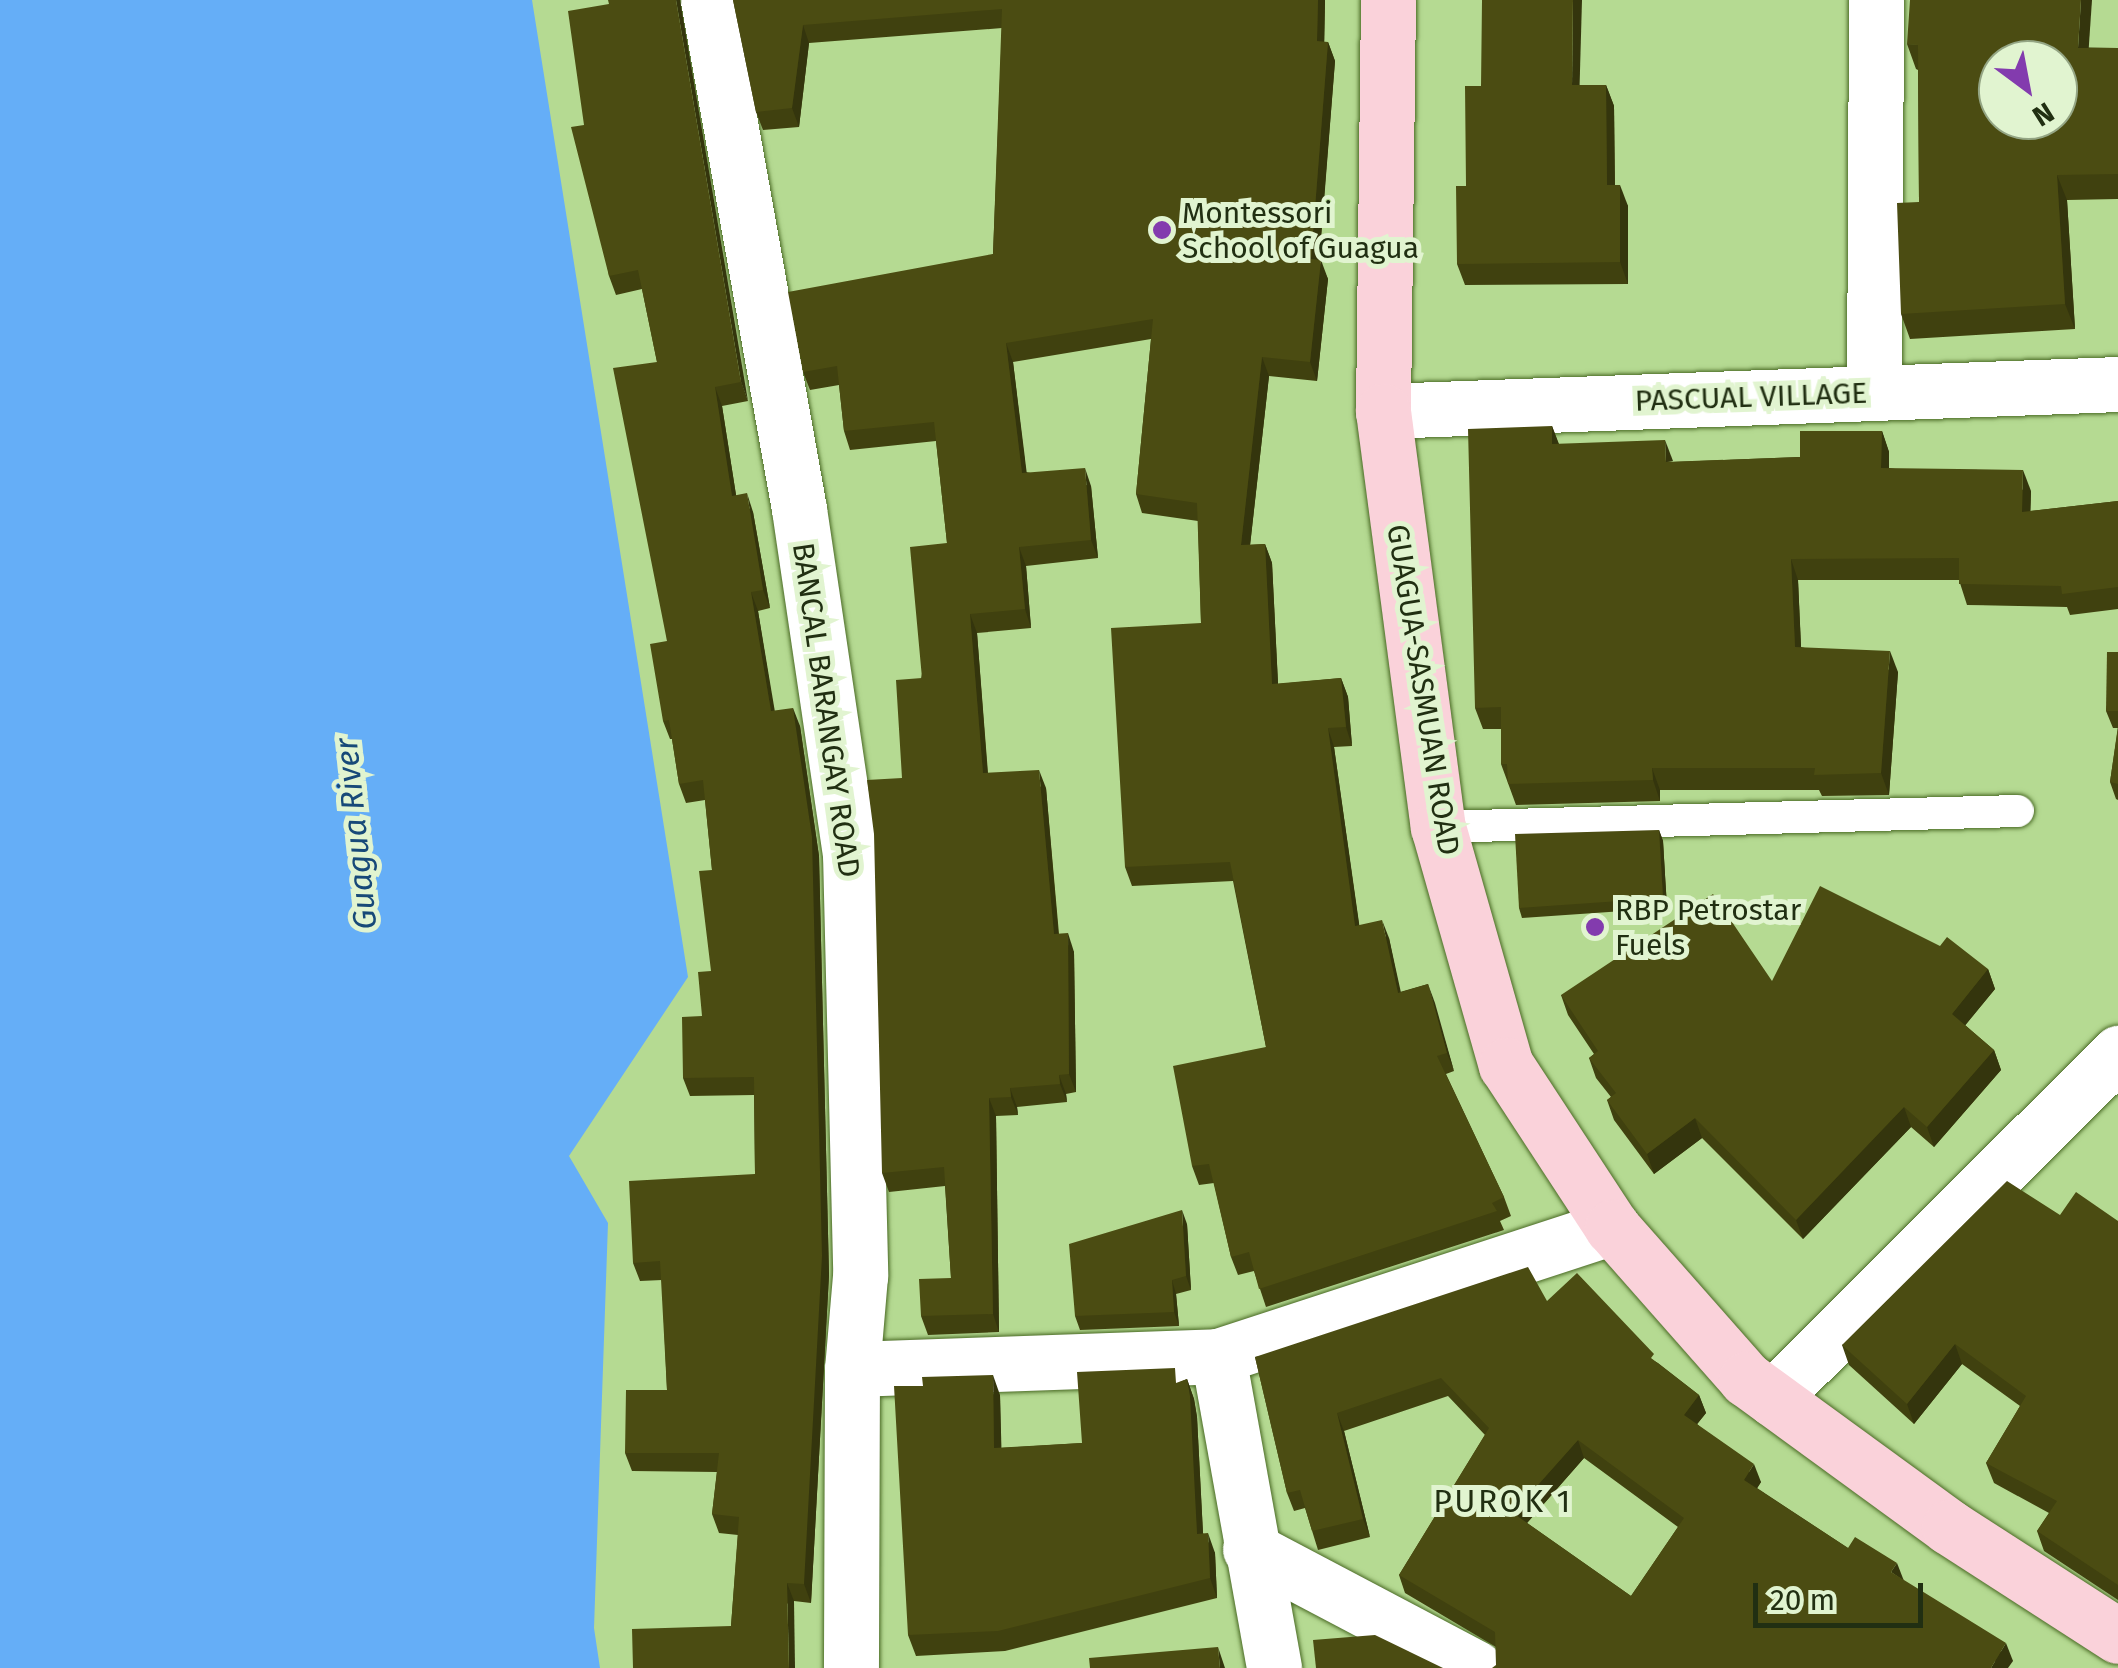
<!DOCTYPE html>
<html>
<head>
<meta charset="utf-8">
<style>
  body { margin:0 }
  #map { position:relative; width:2118px; height:1668px; overflow:hidden; background:#b5da92; font-family:"Fira Sans",sans-serif }
  div>[style] { position:absolute }
  [style*='--x'] { left:calc(var(--x)*1px); top:calc(var(--y)*1px); width:calc(var(--w)*1px); rotate:calc(var(--a)*1deg) }
  .water>* { inset:0; background:#65aef7 }
  .roads { filter:drop-shadow(0 0 2px #4a6a25) drop-shadow(0 0 2px #4a6a25) }
  .lane>* { height:32px; margin:-16px; padding:0 16px; transform-origin:16px; border-radius:16px; background:#fff }
  .street>* { height:55px; margin:-27.5px; padding:0 27.5px; transform-origin:27.5px; border-radius:27.5px; background:#fff }
  .secondary>* { height:55px; margin:-27.5px; padding:0 27.5px; transform-origin:27.5px; border-radius:27.5px; background:#fad2da }
  .wall>* { inset:0; background:#40410f }
  .shaded-wall>* { inset:0; background:#34350d }
  .building>* { inset:0; background:#4b4c12 }
  .dots>* { width:28px; height:28px; translate:-50% -50%; box-sizing:border-box; border:5px solid #e1f4d0; border-radius:50% }
  span { translate:-50% -50%; white-space:nowrap; text-align:center; line-height:1.15; -webkit-text-stroke:10px #e1f4d0; paint-order:stroke }
  .poi-label { font-size:30px; color:#212f12 }
  .left { translate:0 -50%; text-align:left }
  .street-label { font-size:30px; color:#212f12 }
  .water-label { font-size:32px; color:#174978; font-style:italic }
  .neighbourhood-label { font-size:32px; color:#212f12; letter-spacing:2.5px }
  .north { position:absolute; left:1978px; top:40px; width:100px; height:100px; box-sizing:border-box; background:#e1f4d0; border:2px solid #94a584; border-radius:50%; rotate:148deg; font-size:28px; font-weight:700; line-height:40px; text-align:center; color:#212f12 }
  .north::after { content:''; display:block; margin:auto; width:35px; height:45px; background:#833bae; clip-path:polygon(50% 0,100% 100%,50% 72%,0 100%) }
  .scale { position:absolute; left:1753px; top:1583px; width:170px; height:45px; box-sizing:border-box; border:5px solid #212f12; border-top:0; padding-left:12px; font-size:30px; line-height:35px; white-space:nowrap; color:#212f12; -webkit-text-stroke:8px #e1f4d0; paint-order:stroke }
</style>
</head>
<body>
<div id="map">
  <div class="water">
    <i style="clip-path:polygon(0 0,532px 0,688px 977px,569px 1156px,608px 1223px,594px 1628px,600px 1668px,0 1668px)"></i>
  </div>
  <div class="roads">
    <div class="lane">
      <i style="--x:1438;--y:827;--w:580;--a:-1.58"></i>
    </div>
    <div class="street">
      <i style="--x:708;--y:0;--w:517;--a:79.86"></i>
      <i style="--x:799;--y:509;--w:348;--a:81.6"></i>
      <i style="--x:850;--y:853;--w:423;--a:88.6"></i>
      <i style="--x:860;--y:1276;--w:93;--a:94.9"></i>
      <i style="--x:852;--y:1369;--w:299;--a:90.2"></i>
      <i style="--x:1874;--y:392;--w:392;--a:-89.7"></i>
      <i style="--x:1383;--y:411;--w:735;--a:-2.1"></i>
      <i style="--x:1218;--y:1356;--w:317;--a:79.8"></i>
      <i style="--x:852;--y:1369;--w:366;--a:-2"></i>
      <i style="--x:1218;--y:1356;--w:415;--a:-18.1"></i>
      <i style="--x:1772;--y:1398;--w:489;--a:-44.9"></i>
      <i style="--x:1250;--y:1549;--w:255;--a:27.8"></i>
    </div>
    <div class="secondary">
      <i style="--x:1388;--y:0;--w:411;--a:90.7"></i>
      <i style="--x:1383;--y:411;--w:420;--a:82.5"></i>
      <i style="--x:1438;--y:827;--w:248;--a:74.1"></i>
      <i style="--x:1506;--y:1065;--w:194;--a:56.8"></i>
      <i style="--x:1612;--y:1227;--w:203;--a:48.6"></i>
      <i style="--x:1746;--y:1379;--w:251;--a:36.1"></i>
      <i style="--x:1949;--y:1527;--w:201;--a:32.8"></i>
    </div>
  </div>
  <div class="wall">
    <i style="clip-path:polygon(733px 0,1325px 0,1324px 42px,1328px 42px,1335px 61px,1319px 260px,1328px 279px,1317px 381px,1269px 376px,1250px 545px,1265px 544px,1272px 563px,1278px 684px,1341px 678px,1348px 697px,1352px 746px,1334px 747px,1359px 925px,1389px 938px,1400px 992px,1428px 984px,1454px 1071px,1446px 1074px,1504px 1197px,1511px 1216px,1500px 1221px,1504px 1230px,1266px 1307px,1254px 1271px,1238px 1275px,1231px 1257px,1214px 1183px,1199px 1185px,1192px 1166px,1266px 1047px,1233px 881px,1132px 886px,1125px 867px,1201px 623px,1198px 521px,1142px 513px,1136px 494px,1151px 339px,1013px 362px,1026px 472px,1091px 486px,1098px 558px,1026px 566px,1031px 628px,977px 633px,988px 773px,1046px 788px,1059px 934px,1074px 952px,1076px 1092px,1066px 1094px,1067px 1102px,1017px 1107px,1018px 1115px,996px 1116px,999px 1332px,928px 1335px,921px 1316px,951px 1278px,945px 1186px,889px 1192px,882px 1173px,902px 778px,947px 543px,936px 441px,850px 450px,844px 431px,839px 385px,810px 390px,803px 372px,993px 254px,1002px 28px,809px 43px,799px 127px,763px 130px,756px 112px)"></i>
    <i style="clip-path:polygon(609px 4px,748px 401px,722px 406px,736px 495px,753px 512px,770px 608px,758px 611px,774px 711px,800px 726px,819px 856px,829px 1275px,811px 1603px,794px 1601px,731px 1626px,738px 1535px,719px 1533px,712px 1514px,717px 1472px,632px 1471px,625px 1453px,667px 1390px,662px 1280px,640px 1281px,633px 1263px,755px 1174px,754px 1095px,690px 1096px,683px 1078px,702px 1016px,711px 971px,712px 870px,705px 800px,686px 803px,679px 784px,672px 739px,670px 739px,663px 721px,667px 641px,657px 362px,642px 289px,616px 295px,609px 276px,584px 125px)"></i>
    <i style="clip-path:polygon(1907px 44px,2118px 48px,2118px 199px,2067px 200px,2075px 329px,1910px 339px,1901px 314px,1919px 202px,1918px 70px,1916px 69px)"></i>
    <i style="clip-path:polygon(1606px 85px,1614px 106px,1615px 185px,1628px 206px,1628px 284px,1465px 285px,1457px 264px,1481px 86px)"></i>
    <i style="clip-path:polygon(1552px 426px,1559px 444px,1673px 462px,1800px 457px,1882px 431px,1889px 452px,1889px 468px,2031px 491px,2030px 511px,2118px 501px,2118px 609px,2070px 615px,2067px 607px,1967px 605px,1959px 580px,1798px 580px,1801px 647px,1898px 672px,1889px 795px,1822px 796px,1819px 790px,1660px 790px,1660px 801px,1516px 805px,1501px 764px,1501px 729px,1483px 729px,1475px 708px)"></i>
    <i style="clip-path:polygon(2118px 652px,2118px 800px,2116px 799px,2110px 782px,2118px 728px,2113px 728px,2106px 711px)"></i>
    <i style="clip-path:polygon(1659px 830px,1663px 841px,1667px 908px,1522px 918px,1519px 908px)"></i>
    <i style="clip-path:polygon(1988px 969px,1995px 989px,1965px 1025px,1994px 1050px,2001px 1070px,1934px 1147px,1911px 1127px,1803px 1239px,1702px 1138px,1654px 1174px,1614px 1120px,1607px 1100px,1611px 1097px,1596px 1078px,1589px 1058px,1594px 1054px,1568px 1015px,1561px 995px,1772px 981px)"></i>
    <i style="clip-path:polygon(2060px 1215px,2118px 1221px,2118px 1600px,2044px 1551px,2037px 1531px,2049px 1513px,1994px 1483px,1986px 1463px,2020px 1406px,1962px 1364px,1914px 1424px,1849px 1365px,1842px 1345px)"></i>
    <i style="clip-path:polygon(1187px 1224px,1191px 1290px,1176px 1294px,1179px 1326px,1080px 1330px,1075px 1316px)"></i>
    <i style="clip-path:polygon(evenodd,1547px 1301px,1658px 1363px,1699px 1395px,1706px 1413px,1697px 1424px,1761px 1482px,1757px 1488px,1848px 1548px,1903px 1580px,2013px 1661px,1496px 1665px,1496px 1647px,1405px 1593px,1399px 1575px,1485px 1435px,1448px 1396px,1344px 1431px,1370px 1537px,1318px 1550px,1305px 1508px,1294px 1511px,1287px 1493px,1255px 1357px,1547px 1301px,1584px 1458px,1678px 1527px,1631px 1596px,1527px 1523px,1584px 1458px)"></i>
    <i style="clip-path:polygon(1187px 1379px,1194px 1399px,1197px 1417px,1203px 1533px,1215px 1553px,1217px 1598px,1005px 1651px,916px 1656px,908px 1635px,923px 1386px,1000px 1395px,1001px 1448px,1082px 1443px,1180px 1382px)"></i>
  </div>
  <div class="shaded-wall">
    <i style="clip-path:polygon(676px 0,680px 0,748px 401px,741px 382px)"></i>
    <i style="clip-path:polygon(1318px 0,1325px 0,1324px 60px,1317px 41px)"></i>
    <i style="clip-path:polygon(1573px 0,1582px 0,1579px 106px,1572px 85px)"></i>
    <i style="clip-path:polygon(2081px 0,2092px 0,2087px 73px,2078px 48px)"></i>
    <i style="clip-path:polygon(803px 25px,809px 43px,799px 127px,792px 108px)"></i>
    <i style="clip-path:polygon(1328px 42px,1335px 61px,1318px 278px,1311px 259px)"></i>
    <i style="clip-path:polygon(1606px 85px,1614px 106px,1615px 206px,1607px 185px)"></i>
    <i style="clip-path:polygon(2057px 175px,2067px 200px,2075px 329px,2065px 304px)"></i>
    <i style="clip-path:polygon(1620px 185px,1628px 206px,1628px 284px,1620px 262px)"></i>
    <i style="clip-path:polygon(1321px 260px,1328px 279px,1317px 381px,1310px 362px)"></i>
    <i style="clip-path:polygon(1006px 343px,1013px 362px,1029px 491px,1022px 473px)"></i>
    <i style="clip-path:polygon(1262px 357px,1269px 376px,1248px 564px,1241px 545px)"></i>
    <i style="clip-path:polygon(715px 387px,722px 406px,739px 514px,732px 496px)"></i>
    <i style="clip-path:polygon(1552px 426px,1560px 448px,1552px 444px)"></i>
    <i style="clip-path:polygon(1882px 431px,1889px 452px,1889px 489px,1881px 468px)"></i>
    <i style="clip-path:polygon(1665px 440px,1673px 461px,1666px 462px)"></i>
    <i style="clip-path:polygon(1085px 468px,1091px 486px,1098px 558px,1091px 540px)"></i>
    <i style="clip-path:polygon(2023px 470px,2031px 491px,2030px 534px,2022px 512px)"></i>
    <i style="clip-path:polygon(747px 493px,753px 512px,770px 608px,763px 590px)"></i>
    <i style="clip-path:polygon(1265px 544px,1272px 563px,1279px 703px,1272px 684px)"></i>
    <i style="clip-path:polygon(1019px 547px,1026px 566px,1031px 628px,1025px 609px)"></i>
    <i style="clip-path:polygon(1791px 559px,1798px 580px,1802px 668px,1795px 647px)"></i>
    <i style="clip-path:polygon(751px 592px,758px 611px,778px 730px,771px 711px)"></i>
    <i style="clip-path:polygon(970px 614px,977px 633px,989px 792px,983px 773px)"></i>
    <i style="clip-path:polygon(1890px 651px,1898px 672px,1889px 795px,1881px 773px)"></i>
    <i style="clip-path:polygon(1341px 678px,1348px 697px,1352px 746px,1346px 727px)"></i>
    <i style="clip-path:polygon(793px 708px,800px 726px,819px 856px,829px 1275px,811px 1603px,804px 1584px)"></i>
    <i style="clip-path:polygon(1328px 728px,1334px 747px,1362px 944px,1355px 926px)"></i>
    <i style="clip-path:polygon(1652px 768px,1660px 790px,1660px 801px,1653px 780px)"></i>
    <i style="clip-path:polygon(1039px 770px,1046px 788px,1060px 953px,1054px 934px)"></i>
    <i style="clip-path:polygon(1659px 830px,1663px 841px,1667px 908px,1663px 898px)"></i>
    <i style="clip-path:polygon(1382px 920px,1389px 938px,1405px 1011px,1398px 993px)"></i>
    <i style="clip-path:polygon(1068px 933px,1074px 952px,1076px 1092px,1069px 1074px)"></i>
    <i style="clip-path:polygon(1988px 969px,1995px 989px,1959px 1033px,1952px 1014px)"></i>
    <i style="clip-path:polygon(1428px 984px,1435px 1003px,1454px 1071px,1447px 1053px)"></i>
    <i style="clip-path:polygon(1994px 1050px,2001px 1070px,1934px 1147px,1927px 1127px)"></i>
    <i style="clip-path:polygon(1059px 1075px,1066px 1094px,1067px 1102px,1060px 1084px)"></i>
    <i style="clip-path:polygon(1010px 1088px,1017px 1107px,1018px 1115px,1011px 1097px)"></i>
    <i style="clip-path:polygon(989px 1098px,996px 1116px,999px 1332px,993px 1314px)"></i>
    <i style="clip-path:polygon(1904px 1107px,1911px 1127px,1803px 1239px,1796px 1220px)"></i>
    <i style="clip-path:polygon(1695px 1118px,1702px 1138px,1654px 1174px,1647px 1154px)"></i>
    <i style="clip-path:polygon(1182px 1210px,1187px 1224px,1191px 1290px,1186px 1276px)"></i>
    <i style="clip-path:polygon(1172px 1280px,1176px 1294px,1179px 1326px,1174px 1312px)"></i>
    <i style="clip-path:polygon(1955px 1344px,1962px 1364px,1914px 1424px,1907px 1404px)"></i>
    <i style="clip-path:polygon(993px 1375px,1000px 1395px,1002px 1469px,994px 1448px)"></i>
    <i style="clip-path:polygon(1187px 1379px,1194px 1399px,1197px 1417px,1204px 1554px,1197px 1534px)"></i>
    <i style="clip-path:polygon(1699px 1395px,1706px 1413px,1690px 1433px,1684px 1415px)"></i>
    <i style="clip-path:polygon(1337px 1413px,1344px 1431px,1370px 1537px,1363px 1519px)"></i>
    <i style="clip-path:polygon(1578px 1440px,1584px 1458px,1520px 1531px,1513px 1513px)"></i>
    <i style="clip-path:polygon(1754px 1464px,1761px 1482px,1751px 1498px,1744px 1480px)"></i>
    <i style="clip-path:polygon(1208px 1533px,1215px 1553px,1217px 1598px,1210px 1578px)"></i>
    <i style="clip-path:polygon(1897px 1563px,1904px 1581px,1891px 1572px)"></i>
    <i style="clip-path:polygon(787px 1583px,794px 1601px,795px 1668px,789px 1668px)"></i>
    <i style="clip-path:polygon(2006px 1643px,2013px 1661px,2008px 1668px,1991px 1668px)"></i>
    <i style="clip-path:polygon(1218px 1647px,1225px 1668px,1220px 1668px)"></i>
  </div>
  <div class="building">
    <i style="clip-path:polygon(608px 0,676px 0,741px 382px,715px 387px,732px 496px,747px 493px,763px 590px,751px 592px,771px 711px,793px 708px,812px 837px,822px 1256px,804px 1584px,787px 1583px,789px 1668px,633px 1668px,632px 1629px,731px 1626px,739px 1517px,712px 1514px,719px 1453px,625px 1453px,626px 1390px,667px 1390px,660px 1261px,633px 1263px,629px 1181px,755px 1174px,754px 1077px,683px 1078px,682px 1017px,702px 1016px,698px 972px,711px 971px,699px 871px,712px 870px,703px 780px,679px 784px,669px 720px,663px 721px,650px 644px,667px 641px,613px 368px,657px 362px,638px 270px,609px 276px,571px 127px,584px 125px,568px 11px,609px 4px)"></i>
    <i style="clip-path:polygon(733px 0,1318px 0,1317px 41px,1328px 42px,1311px 259px,1321px 260px,1310px 362px,1262px 357px,1241px 545px,1265px 544px,1272px 684px,1341px 678px,1346px 727px,1328px 728px,1355px 926px,1382px 920px,1398px 993px,1428px 984px,1447px 1053px,1437px 1056px,1504px 1197px,1492px 1203px,1497px 1211px,1259px 1289px,1249px 1252px,1231px 1257px,1209px 1164px,1192px 1166px,1173px 1066px,1266px 1047px,1230px 862px,1125px 867px,1111px 628px,1201px 623px,1197px 503px,1136px 494px,1153px 319px,1006px 343px,1022px 473px,1085px 468px,1091px 540px,1019px 547px,1025px 609px,970px 614px,983px 773px,1039px 770px,1054px 934px,1068px 933px,1069px 1074px,1059px 1075px,1060px 1084px,1010px 1088px,1011px 1097px,989px 1098px,993px 1314px,921px 1316px,919px 1279px,951px 1278px,944px 1167px,882px 1173px,874px 834px,867px 780px,902px 778px,896px 680px,922px 678px,910px 547px,947px 543px,934px 422px,844px 431px,837px 366px,803px 372px,788px 292px,993px 254px,1002px 9px,803px 25px,792px 108px,756px 112px)"></i>
    <i style="clip-path:polygon(1482px 0,1573px 0,1572px 85px,1606px 85px,1607px 185px,1620px 185px,1620px 262px,1457px 264px,1456px 186px,1466px 186px,1465px 86px,1481px 86px)"></i>
    <i style="clip-path:polygon(evenodd,1910px 0,2081px 0,2078px 48px,2118px 48px,2118px 174px,2057px 175px,2065px 304px,1901px 314px,1897px 203px,1919px 202px,1918px 45px,1907px 44px,1910px 0,1998px 60px,2058px 60px,2058px 120px,1998px 120px,1998px 60px)"></i>
    <i style="clip-path:polygon(1552px 426px,1552px 444px,1665px 440px,1666px 462px,1800px 457px,1800px 431px,1882px 431px,1881px 468px,2023px 470px,2022px 512px,2118px 501px,2118px 587px,2062px 594px,2061px 586px,1959px 584px,1959px 558px,1791px 559px,1795px 647px,1890px 651px,1881px 773px,1814px 775px,1815px 768px,1652px 768px,1653px 780px,1508px 784px,1507px 764px,1501px 764px,1501px 707px,1475px 708px,1468px 429px)"></i>
    <i style="clip-path:polygon(2107px 652px,2118px 652px,2118px 711px,2106px 711px)"></i>
    <i style="clip-path:polygon(2118px 726px,2118px 784px,2110px 782px)"></i>
    <i style="clip-path:polygon(1659px 830px,1663px 898px,1519px 908px,1515px 834px)"></i>
    <i style="clip-path:polygon(1820px 886px,1940px 946px,1947px 937px,1988px 969px,1952px 1014px,1994px 1050px,1927px 1127px,1904px 1107px,1796px 1220px,1695px 1118px,1647px 1154px,1607px 1100px,1616px 1093px,1589px 1058px,1598px 1051px,1561px 995px,1713px 894px,1772px 981px)"></i>
    <i style="clip-path:polygon(2007px 1181px,2060px 1215px,2076px 1192px,2118px 1221px,2118px 1585px,2037px 1531px,2057px 1501px,1986px 1463px,2026px 1396px,1955px 1344px,1907px 1404px,1842px 1345px)"></i>
    <i style="clip-path:polygon(1182px 1210px,1186px 1276px,1172px 1280px,1174px 1312px,1075px 1316px,1069px 1244px)"></i>
    <i style="clip-path:polygon(evenodd,1528px 1267px,1547px 1301px,1577px 1273px,1654px 1354px,1651px 1358px,1699px 1395px,1684px 1415px,1754px 1464px,1744px 1480px,1848px 1548px,1855px 1537px,1897px 1563px,1891px 1572px,2006px 1643px,1991px 1668px,1492px 1668px,1496px 1665px,1495px 1632px,1399px 1575px,1489px 1428px,1441px 1378px,1337px 1413px,1363px 1519px,1312px 1531px,1300px 1490px,1287px 1493px,1255px 1357px,1528px 1267px,1578px 1440px,1684px 1518px,1631px 1596px,1513px 1513px,1578px 1440px)"></i>
    <i style="clip-path:polygon(1175px 1368px,1176px 1383px,1187px 1379px,1190px 1396px,1197px 1534px,1208px 1533px,1210px 1578px,998px 1631px,908px 1635px,894px 1386px,923px 1386px,922px 1377px,993px 1375px,994px 1448px,1082px 1443px,1077px 1372px)"></i>
    <i style="clip-path:polygon(1375px 1635px,1443px 1668px,1316px 1668px,1313px 1640px)"></i>
    <i style="clip-path:polygon(1218px 1647px,1220px 1668px,1090px 1668px,1089px 1658px)"></i>
  </div>
  <div class="dots">
    <i style="left:1162px;top:230px;background:#833bae"></i>
    <i style="left:1595px;top:927px;background:#833bae"></i>
  </div>
  <div class="poi-label">
    <span class="left" style="left:1182px;top:230px">Montessori<br>School of Guagua</span>
    <span class="left" style="left:1615px;top:927px">RBP Petrostar<br>Fuels</span>
  </div>
  <div class="street-label">
    <span style="left:1751px;top:397px;rotate:-2deg">PASCUAL VILLAGE</span>
    <span style="left:1423px;top:690px;rotate:81deg">GUAGUA-SASMUAN ROAD</span>
    <span style="left:826px;top:710px;rotate:82deg">BANCAL BARANGAY ROAD</span>
  </div>
  <div class="water-label">
    <span style="left:356px;top:834px;rotate:-96deg">Guagua River</span>
  </div>
  <div class="neighbourhood-label">
    <span style="left:1503px;top:1501px">PUROK 1</span>
  </div>
  <div class="north">N</div>
  <div class="scale">20 m</div>
</div>
</body>
</html>
